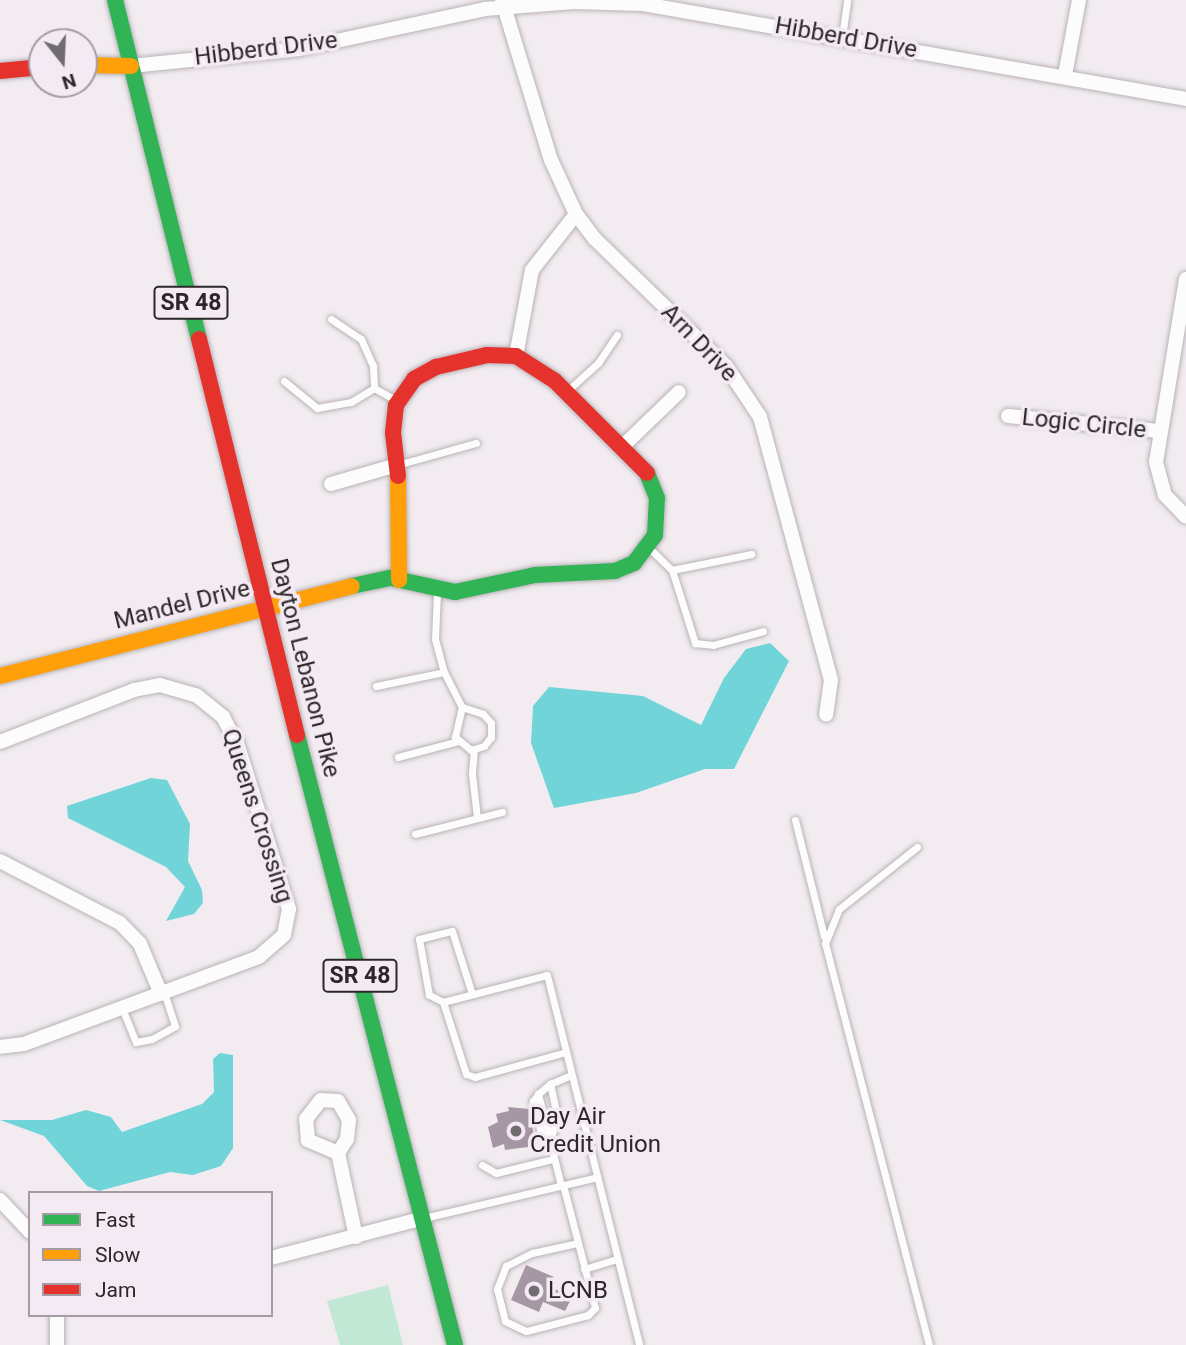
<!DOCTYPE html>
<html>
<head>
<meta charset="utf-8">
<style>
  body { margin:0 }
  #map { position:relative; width:1186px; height:1345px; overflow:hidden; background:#f2ecf1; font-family:Roboto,sans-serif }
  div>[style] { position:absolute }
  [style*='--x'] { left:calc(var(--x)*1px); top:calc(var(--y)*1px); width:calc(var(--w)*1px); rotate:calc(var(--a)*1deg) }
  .green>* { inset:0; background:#c1e7d5 }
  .water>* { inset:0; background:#70d4d8 }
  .building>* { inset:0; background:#a697a5 }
  .roads { filter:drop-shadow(0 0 2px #b8b3b7) drop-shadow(0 0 2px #b8b3b7) }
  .lane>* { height:7px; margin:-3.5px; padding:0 3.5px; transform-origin:3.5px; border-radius:3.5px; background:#fdfcfd }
  .street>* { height:14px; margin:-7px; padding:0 7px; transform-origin:7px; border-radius:7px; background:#fdfcfd }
  .fast>* { height:16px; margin:-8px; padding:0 8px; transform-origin:8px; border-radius:8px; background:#30b455 }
  .slow>* { height:16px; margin:-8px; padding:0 8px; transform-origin:8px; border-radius:8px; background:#ff9f0a }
  .jam>* { height:16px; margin:-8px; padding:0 8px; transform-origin:8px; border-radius:8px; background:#e5322d }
  .dots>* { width:19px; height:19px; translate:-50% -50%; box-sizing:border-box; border:4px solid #f4eaf3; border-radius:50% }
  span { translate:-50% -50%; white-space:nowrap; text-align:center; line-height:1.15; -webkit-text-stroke:7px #f4eaf3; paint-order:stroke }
  .shield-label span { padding:2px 5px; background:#f4eaf3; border:2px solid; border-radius:5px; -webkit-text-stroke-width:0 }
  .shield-label { font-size:23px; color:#2b272a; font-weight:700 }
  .street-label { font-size:24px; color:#2b272a }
  .poi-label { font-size:24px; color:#2b272a }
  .left { translate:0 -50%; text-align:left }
  .legend { position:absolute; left:28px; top:1191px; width:245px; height:126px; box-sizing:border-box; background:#f4eaf3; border:2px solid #a49ca3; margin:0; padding:9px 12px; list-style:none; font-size:21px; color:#2b272a }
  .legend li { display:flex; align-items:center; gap:14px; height:35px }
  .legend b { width:35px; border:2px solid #a49ca3 }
  .north { position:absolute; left:28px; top:28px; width:70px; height:70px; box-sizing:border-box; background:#f4eaf3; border:2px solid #a49ca3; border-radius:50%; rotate:162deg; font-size:19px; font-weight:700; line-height:28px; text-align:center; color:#2b272a }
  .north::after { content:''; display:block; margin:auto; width:24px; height:32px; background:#716c70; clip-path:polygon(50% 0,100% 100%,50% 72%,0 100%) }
</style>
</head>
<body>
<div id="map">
  <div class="green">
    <i style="clip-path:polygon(388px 1285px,403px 1345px,340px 1345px,327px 1301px)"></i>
  </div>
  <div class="water">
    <i style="clip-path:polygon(770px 643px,789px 661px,734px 769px,705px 769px,636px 793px,554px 808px,531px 743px,533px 706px,549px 687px,643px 696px,701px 725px,724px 678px,746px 649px)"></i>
    <i style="clip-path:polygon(151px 778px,167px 780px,190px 824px,188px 861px,202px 890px,203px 903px,194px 914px,166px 921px,185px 887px,166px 867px,68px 818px,67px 806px)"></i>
    <i style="clip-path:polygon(220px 1053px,233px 1055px,233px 1148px,221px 1166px,193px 1175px,170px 1172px,99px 1191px,87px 1186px,44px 1136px,0 1120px,52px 1120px,86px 1110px,111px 1117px,122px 1132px,202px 1104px,214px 1092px,213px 1059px)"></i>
  </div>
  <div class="building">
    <i style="clip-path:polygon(508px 1107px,529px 1109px,535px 1142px,528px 1147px,505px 1150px,504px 1144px,493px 1148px,488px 1127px,498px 1122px,496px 1114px,509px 1111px)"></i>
    <i style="clip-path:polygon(526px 1265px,554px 1277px,550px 1287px,572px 1297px,565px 1311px,543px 1302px,539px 1312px,511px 1300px)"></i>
  </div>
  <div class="roads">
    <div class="lane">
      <i style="--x:842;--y:37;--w:37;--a:-82"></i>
      <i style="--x:331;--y:319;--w:36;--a:34"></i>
      <i style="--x:361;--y:339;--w:30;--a:66"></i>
      <i style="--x:373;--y:366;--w:22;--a:87"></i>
      <i style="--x:284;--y:381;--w:43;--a:39.3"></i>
      <i style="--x:317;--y:408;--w:35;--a:-10"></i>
      <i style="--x:351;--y:402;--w:27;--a:-31"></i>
      <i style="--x:374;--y:388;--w:26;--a:29"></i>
      <i style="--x:567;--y:391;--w:42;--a:-42.1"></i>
      <i style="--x:598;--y:363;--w:34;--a:-56"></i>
      <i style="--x:397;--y:465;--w:82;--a:-15.6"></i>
      <i style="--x:649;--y:548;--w:32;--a:44"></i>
      <i style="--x:672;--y:570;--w:77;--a:72.5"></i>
      <i style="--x:695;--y:643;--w:18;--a:6"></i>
      <i style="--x:713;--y:645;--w:52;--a:-15.6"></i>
      <i style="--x:672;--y:570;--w:81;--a:-11.4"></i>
      <i style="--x:437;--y:592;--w:47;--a:92.4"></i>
      <i style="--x:435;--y:639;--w:34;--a:75"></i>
      <i style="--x:444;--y:672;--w:39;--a:63"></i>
      <i style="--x:462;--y:707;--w:22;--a:18"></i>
      <i style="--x:483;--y:714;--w:12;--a:48"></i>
      <i style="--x:491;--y:723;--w:14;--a:90"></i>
      <i style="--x:491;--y:737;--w:11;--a:128"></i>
      <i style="--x:484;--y:746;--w:14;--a:163"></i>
      <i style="--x:471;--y:750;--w:21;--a:-141"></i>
      <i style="--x:455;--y:737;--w:31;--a:-77"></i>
      <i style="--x:376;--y:686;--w:69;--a:-11.6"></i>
      <i style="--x:474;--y:749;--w:25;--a:95"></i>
      <i style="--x:472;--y:774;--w:44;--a:83.5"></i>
      <i style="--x:398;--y:757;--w:62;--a:-14.9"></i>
      <i style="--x:795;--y:820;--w:120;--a:76"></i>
      <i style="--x:415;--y:834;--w:90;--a:-14.2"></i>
      <i style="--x:917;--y:847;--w:100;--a:141.5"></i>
      <i style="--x:839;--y:909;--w:37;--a:112"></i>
      <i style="--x:825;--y:943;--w:415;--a:75.5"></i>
      <i style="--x:443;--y:1002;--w:16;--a:-153"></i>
      <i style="--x:429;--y:995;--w:57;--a:-100.1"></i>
      <i style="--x:419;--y:939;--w:34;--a:-14"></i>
      <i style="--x:452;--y:931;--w:66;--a:72.4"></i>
      <i style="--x:122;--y:1008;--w:37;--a:68"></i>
      <i style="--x:136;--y:1042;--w:16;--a:-11"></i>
      <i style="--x:152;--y:1039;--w:26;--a:-29"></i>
      <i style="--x:175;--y:1026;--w:35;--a:-108"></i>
      <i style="--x:566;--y:1052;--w:94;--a:164.6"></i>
      <i style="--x:475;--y:1077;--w:9;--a:-162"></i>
      <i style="--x:466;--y:1074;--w:76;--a:-107.7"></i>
      <i style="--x:443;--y:1002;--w:107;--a:-14.6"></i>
      <i style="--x:547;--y:975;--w:381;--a:76"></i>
      <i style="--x:538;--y:1094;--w:9;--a:126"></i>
      <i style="--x:533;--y:1101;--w:33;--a:76"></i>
      <i style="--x:541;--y:1133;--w:11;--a:45"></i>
      <i style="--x:550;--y:1140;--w:48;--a:-104.6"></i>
      <i style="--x:538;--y:1094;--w:16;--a:-40"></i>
      <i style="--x:482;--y:1165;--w:16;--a:30"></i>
      <i style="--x:496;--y:1173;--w:59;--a:-13.8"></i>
      <i style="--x:563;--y:1185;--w:127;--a:75.4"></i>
      <i style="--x:595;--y:1308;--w:10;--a:135"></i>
      <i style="--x:588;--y:1315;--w:64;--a:165.5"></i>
      <i style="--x:526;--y:1331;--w:23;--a:-155"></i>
      <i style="--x:505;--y:1321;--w:33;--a:-104"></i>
      <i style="--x:497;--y:1289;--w:25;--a:-69"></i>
      <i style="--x:506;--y:1266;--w:29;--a:-27"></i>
      <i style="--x:532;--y:1253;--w:46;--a:-12.5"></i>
      <i style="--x:561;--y:1186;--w:46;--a:-103.7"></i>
      <i style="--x:550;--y:1141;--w:26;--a:-74"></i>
      <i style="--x:557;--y:1116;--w:33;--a:-102"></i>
      <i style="--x:550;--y:1084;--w:23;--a:-23"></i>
      <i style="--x:424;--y:1218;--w:178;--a:-13.3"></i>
      <i style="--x:584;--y:1269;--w:34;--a:-17"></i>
    </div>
    <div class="street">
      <i style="--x:502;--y:0;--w:167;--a:73"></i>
      <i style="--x:551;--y:160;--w:60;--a:65.2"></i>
      <i style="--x:576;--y:214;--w:31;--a:53"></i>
      <i style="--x:595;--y:239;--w:182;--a:44.1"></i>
      <i style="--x:726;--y:366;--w:61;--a:56.3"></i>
      <i style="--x:760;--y:417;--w:272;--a:74.9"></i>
      <i style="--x:831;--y:680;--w:35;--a:98"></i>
      <i style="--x:131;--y:66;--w:169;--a:-5.8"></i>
      <i style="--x:299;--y:49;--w:190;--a:-12.1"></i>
      <i style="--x:485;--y:9;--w:89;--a:-4.5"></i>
      <i style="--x:574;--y:2;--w:69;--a:1.7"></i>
      <i style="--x:643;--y:4;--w:551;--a:9.92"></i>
      <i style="--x:1065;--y:75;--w:76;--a:-79.4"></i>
      <i style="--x:1186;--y:279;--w:185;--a:99.3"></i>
      <i style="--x:1156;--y:462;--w:34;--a:75"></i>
      <i style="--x:1165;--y:495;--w:30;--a:46"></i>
      <i style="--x:516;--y:356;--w:87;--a:-79.5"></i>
      <i style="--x:532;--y:270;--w:71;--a:-51.8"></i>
      <i style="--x:1008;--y:416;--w:152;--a:5.7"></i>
      <i style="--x:624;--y:445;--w:76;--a:-43.9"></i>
      <i style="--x:331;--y:484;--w:69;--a:-16.1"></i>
      <i style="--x:0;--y:742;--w:144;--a:-21.2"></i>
      <i style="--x:134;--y:690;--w:26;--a:-11"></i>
      <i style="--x:160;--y:685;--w:37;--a:16"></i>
      <i style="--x:196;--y:695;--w:35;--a:39"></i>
      <i style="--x:223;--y:717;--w:30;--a:62"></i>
      <i style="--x:237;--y:743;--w:174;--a:72.6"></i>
      <i style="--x:289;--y:909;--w:26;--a:101"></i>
      <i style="--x:284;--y:935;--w:33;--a:139"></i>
      <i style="--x:259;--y:957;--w:251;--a:159.7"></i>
      <i style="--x:24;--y:1044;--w:24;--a:173"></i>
      <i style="--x:0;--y:861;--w:135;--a:27.3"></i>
      <i style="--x:120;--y:923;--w:29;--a:46"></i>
      <i style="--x:140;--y:944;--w:54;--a:67.2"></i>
      <i style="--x:338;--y:1153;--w:33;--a:-157"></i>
      <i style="--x:308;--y:1140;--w:21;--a:-95"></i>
      <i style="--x:306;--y:1119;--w:24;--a:-52"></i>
      <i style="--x:321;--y:1100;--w:17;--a:3"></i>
      <i style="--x:338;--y:1101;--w:22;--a:60"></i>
      <i style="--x:349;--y:1120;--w:19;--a:96"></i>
      <i style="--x:347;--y:1139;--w:17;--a:123"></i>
      <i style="--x:338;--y:1153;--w:86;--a:77.9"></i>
      <i style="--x:0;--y:1200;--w:44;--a:46.8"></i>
      <i style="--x:271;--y:1258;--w:158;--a:-14.7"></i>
      <i style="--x:57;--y:1315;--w:30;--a:90"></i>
    </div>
    <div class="fast">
      <i style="--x:115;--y:0;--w:349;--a:76.1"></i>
      <i style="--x:352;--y:586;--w:40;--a:-12"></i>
      <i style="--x:391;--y:578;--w:66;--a:12.3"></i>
      <i style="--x:455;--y:592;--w:82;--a:-12"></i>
      <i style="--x:535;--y:575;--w:80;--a:-2.9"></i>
      <i style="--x:615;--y:571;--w:21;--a:-23"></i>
      <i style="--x:634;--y:563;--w:35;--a:-53"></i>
      <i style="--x:655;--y:535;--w:37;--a:-87"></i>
      <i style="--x:657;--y:498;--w:27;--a:-112"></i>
      <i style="--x:297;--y:735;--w:630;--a:75.48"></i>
    </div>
    <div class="slow">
      <i style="--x:84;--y:65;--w:47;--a:1.2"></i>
      <i style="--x:398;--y:476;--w:104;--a:89.4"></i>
      <i style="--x:0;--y:676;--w:363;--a:-14.3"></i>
    </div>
    <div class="jam">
      <i style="--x:0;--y:71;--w:42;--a:-5.4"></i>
      <i style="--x:199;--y:339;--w:408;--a:76.1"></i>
      <i style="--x:398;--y:476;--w:43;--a:-96.6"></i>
      <i style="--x:393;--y:433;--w:28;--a:-84"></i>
      <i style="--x:396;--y:405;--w:32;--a:-55"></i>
      <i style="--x:414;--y:379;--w:25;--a:-29"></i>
      <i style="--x:436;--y:367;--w:52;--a:-13.2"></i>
      <i style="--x:487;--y:355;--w:29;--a:2"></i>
      <i style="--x:516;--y:356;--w:46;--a:32.7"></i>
      <i style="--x:555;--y:381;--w:130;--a:45"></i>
    </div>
  </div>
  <div class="dots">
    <i style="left:516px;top:1131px;background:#716c70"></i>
    <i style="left:534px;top:1291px;background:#716c70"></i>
  </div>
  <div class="shield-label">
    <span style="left:191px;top:303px">SR 48</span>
    <span style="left:360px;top:976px">SR 48</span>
  </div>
  <div class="street-label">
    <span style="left:846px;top:38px;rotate:10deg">Hibberd Drive</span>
    <span style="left:266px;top:49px;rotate:-7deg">Hibberd Drive</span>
    <span style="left:699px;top:343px;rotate:46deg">Arn Drive</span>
    <span style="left:1084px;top:424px;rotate:6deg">Logic Circle</span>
    <span style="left:182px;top:605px;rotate:-14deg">Mandel Drive</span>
    <span style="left:305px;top:668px;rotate:76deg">Dayton Lebanon Pike</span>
    <span style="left:257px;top:816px;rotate:72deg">Queens Crossing</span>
  </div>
  <div class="poi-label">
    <span class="left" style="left:530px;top:1131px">Day Air<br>Credit Union</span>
    <span class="left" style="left:548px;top:1291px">LCNB</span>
  </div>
  <ul class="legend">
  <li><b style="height:9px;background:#30b455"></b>Fast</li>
  <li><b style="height:9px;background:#ff9f0a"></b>Slow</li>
  <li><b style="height:9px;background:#e5322d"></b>Jam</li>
  </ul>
  <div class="north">N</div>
</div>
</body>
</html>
